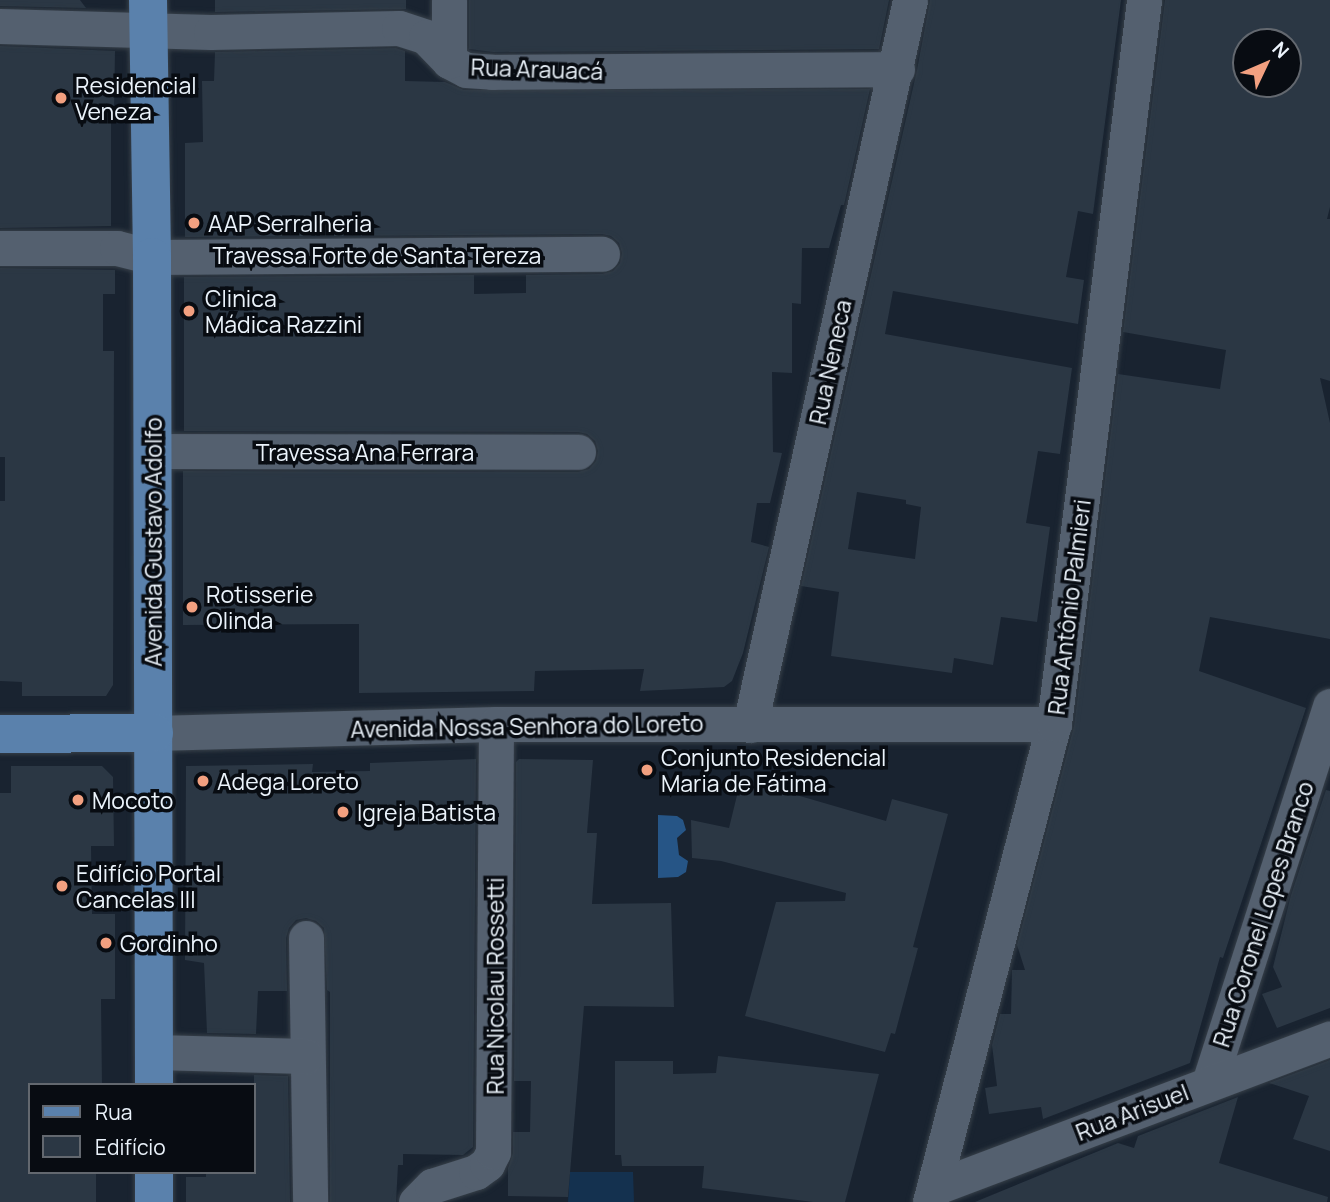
<!DOCTYPE html>
<html>
<head>
<meta charset="utf-8">
<style>
  body { margin:0 }
  #map { position:relative; width:1330px; height:1202px; overflow:hidden; background:#192330; font-family:Manrope,sans-serif }
  div>[style] { position:absolute }
  [style*='--x'] { left:calc(var(--x)*1px); top:calc(var(--y)*1px); width:calc(var(--w)*1px); rotate:calc(var(--a)*1deg) }
  .green>* { inset:0; background:#14314f }
  .water>* { inset:0; background:#265586 }
  .building>* { inset:0; background:#2b3744 }
  .roads { filter:drop-shadow(0 0 2px #374049) drop-shadow(0 0 2px #374049) }
  .minor>* { height:35px; margin:-17.5px; padding:0 17.5px; transform-origin:17.5px; border-radius:17.5px; background:#54606f }
  .major>* { height:38px; margin:-19px; padding:0 19px; transform-origin:19px; border-radius:19px; background:#5a81ac }
  .dots>* { width:19px; height:19px; translate:-50% -50%; box-sizing:border-box; border:4px solid #080c12; border-radius:50% }
  span { translate:-50% -50%; white-space:nowrap; text-align:center; line-height:1.15; -webkit-text-stroke:7px #080c12; paint-order:stroke }
  .street-label { font-size:23px; color:#ebf3fb }
  .poi-label { font-size:23px; color:#ebf3fb }
  .left { translate:0 -50%; text-align:left }
  .legend { position:absolute; left:28px; top:1083px; width:228px; height:91px; box-sizing:border-box; background:#080c12; border:2px solid #63686f; margin:0; padding:9px 12px; list-style:none; font-size:21px; color:#ebf3fb }
  .legend li { display:flex; align-items:center; gap:14px; height:35px }
  .legend b { width:35px; border:2px solid #63686f }
  .north { position:absolute; left:1232px; top:28px; width:70px; height:70px; box-sizing:border-box; background:#080c12; border:2px solid #63686f; border-radius:50%; rotate:46deg; font-size:19px; font-weight:700; line-height:28px; text-align:center; color:#ebf3fb }
  .north::after { content:''; display:block; margin:auto; width:24px; height:32px; background:#f2a080; clip-path:polygon(50% 0,100% 100%,50% 72%,0 100%) }
</style>
</head>
<body>
<div id="map">
  <div class="green">
    <i style="clip-path:polygon(570px 1172px,633px 1172px,634px 1202px,568px 1202px)"></i>
  </div>
  <div class="water">
    <i style="clip-path:polygon(658px 815px,677px 816px,683px 820px,686px 830px,677px 838px,679px 855px,688px 861px,686px 872px,678px 877px,658px 878px)"></i>
  </div>
  <div class="building">
    <i style="clip-path:polygon(0 0,80px 0,86px 8px,0 6px)"></i>
    <i style="clip-path:polygon(215px 0,406px 0,406px 9px,215px 12px)"></i>
    <i style="clip-path:polygon(469px 0,889px 0,879px 49px,493px 52px,469px 49px)"></i>
    <i style="clip-path:polygon(evenodd,930px 0,1121px 0,1093px 214px,1078px 211px,1066px 277px,1084px 280px,1078px 324px,893px 291px,885px 334px,1072px 368px,1060px 454px,1038px 451px,1026px 523px,1050px 527px,1037px 622px,1001px 617px,993px 665px,954px 658px,952px 673px,831px 656px,839px 592px,801px 586px,917px 70px,930px 0,857px 492px,906px 500px,906px 504px,921px 507px,915px 559px,848px 549px,857px 492px)"></i>
    <i style="clip-path:polygon(evenodd,1165px 0,1330px 0,1330px 207px,1327px 219px,1330px 219px,1330px 381px,1320px 378px,1330px 423px,1330px 639px,1210px 617px,1199px 671px,1306px 708px,1223px 958px,1220px 957px,1190px 1063px,1043px 1119px,1041px 1107px,989px 1114px,985px 1088px,997px 1086px,992px 1045px,1000px 1014px,1011px 1014px,1012px 970px,1025px 970px,1017px 945px,1074px 726px,1118px 374px,1220px 389px,1226px 350px,1123px 332px,1165px 0,1246px 42px,1288px 42px,1288px 84px,1246px 84px,1246px 42px)"></i>
    <i style="clip-path:polygon(0 46px,115px 51px,114px 115px,111px 115px,111px 226px,0 228px)"></i>
    <i style="clip-path:polygon(396px 48px,405px 51px,405px 81px,445px 82px,464px 90px,870px 89px,844px 205px,841px 205px,829px 248px,802px 248px,801px 304px,792px 303px,792px 373px,772px 372px,773px 452px,782px 453px,770px 503px,757px 503px,751px 542px,769px 547px,743px 653px,732px 681px,724px 687px,640px 691px,644px 669px,535px 671px,534px 691px,359px 693px,359px 624px,183px 625px,183px 471px,578px 472px,589px 469px,596px 461px,598px 451px,595px 441px,587px 434px,578px 432px,184px 431px,184px 277px,474px 275px,474px 294px,526px 293px,526px 275px,602px 274px,613px 271px,620px 263px,622px 253px,619px 243px,611px 236px,602px 234px,185px 237px,185px 143px,203px 142px,202px 81px,214px 81px,215px 52px)"></i>
    <i style="clip-path:polygon(0 268px,115px 270px,115px 294px,103px 294px,103px 351px,114px 351px,113px 685px,106px 696px,22px 696px,22px 682px,0 681px,0 501px,5px 501px,5px 457px,0 457px)"></i>
    <i style="clip-path:polygon(476px 759px,473px 1147px,463px 1155px,403px 1154px,403px 1165px,398px 1165px,396px 1202px,330px 1202px,330px 992px,327px 990px,324px 928px,316px 921px,306px 918px,296px 920px,289px 928px,286px 938px,287px 991px,258px 991px,256px 1034px,207px 1033px,204px 963px,185px 960px,186px 766px,313px 764px,312px 772px,370px 771px,370px 763px)"></i>
    <i style="clip-path:polygon(519px 759px,593px 760px,587px 833px,597px 833px,592px 904px,671px 903px,674px 1007px,584px 1006px,568px 1197px,508px 1196px,508px 1168px,513px 1153px,513px 1132px,530px 1132px,531px 1081px,514px 1081px,516px 762px)"></i>
    <i style="clip-path:polygon(11px 766px,102px 766px,113px 777px,114px 846px,91px 846px,92px 914px,115px 914px,115px 999px,101px 999px,102px 1085px,30px 1085px,30px 1172px,96px 1172px,96px 1202px,0 1202px,0 793px,11px 793px)"></i>
    <i style="clip-path:polygon(741px 779px,886px 821px,892px 799px,948px 814px,913px 947px,918px 948px,895px 1034px,891px 1033px,885px 1052px,745px 1016px,776px 902px,845px 901px,846px 893px,721px 861px,692px 858px,691px 820px,729px 828px)"></i>
    <i style="clip-path:polygon(1326px 790px,1330px 791px,1330px 1008px,1277px 1028px,1262px 994px,1282px 987px,1273px 967px,1291px 895px)"></i>
    <i style="clip-path:polygon(718px 1056px,879px 1074px,845px 1202px,813px 1202px,702px 1188px,704px 1166px,622px 1166px,621px 1155px,615px 1155px,615px 1061px,673px 1061px,673px 1074px,716px 1073px)"></i>
    <i style="clip-path:polygon(1330px 1060px,1330px 1151px,1293px 1139px,1309px 1096px,1269px 1083px)"></i>
    <i style="clip-path:polygon(254px 1075px,288px 1076px,290px 1202px,186px 1202px,186px 1177px,206px 1177px,206px 1172px,254px 1172px)"></i>
    <i style="clip-path:polygon(1238px 1097px,1219px 1163px,1328px 1197px,1327px 1202px,975px 1202px,1118px 1143px,1134px 1148px,1138px 1136px)"></i>
  </div>
  <div class="roads">
    <div class="minor">
      <i style="--x:0;--y:26;--w:211;--a:1.6"></i>
      <i style="--x:211;--y:32;--w:188;--a:-1.2"></i>
      <i style="--x:399;--y:28;--w:28;--a:18"></i>
      <i style="--x:426;--y:37;--w:33;--a:46"></i>
      <i style="--x:449;--y:61;--w:19;--a:28"></i>
      <i style="--x:466;--y:70;--w:26;--a:4"></i>
      <i style="--x:492;--y:72;--w:405;--a:-0.4"></i>
      <i style="--x:449;--y:61;--w:61;--a:-90"></i>
      <i style="--x:0;--y:248;--w:117;--a:0"></i>
      <i style="--x:117;--y:248;--w:36;--a:14"></i>
      <i style="--x:152;--y:257;--w:450;--a:-0.4"></i>
      <i style="--x:152;--y:451;--w:426;--a:0.1"></i>
      <i style="--x:750;--y:725;--w:742;--a:-77.55"></i>
      <i style="--x:154;--y:733;--w:342;--a:-1.5"></i>
      <i style="--x:496;--y:724;--w:558;--a:0"></i>
      <i style="--x:306;--y:938;--w:264;--a:89.1"></i>
      <i style="--x:154;--y:1052;--w:152;--a:1.5"></i>
      <i style="--x:1209;--y:1083;--w:396;--a:-72.2"></i>
      <i style="--x:934;--y:1188;--w:423;--a:-20.7"></i>
      <i style="--x:416;--y:1202;--w:23;--a:-45"></i>
      <i style="--x:432;--y:1186;--w:46;--a:-17.7"></i>
      <i style="--x:476;--y:1172;--w:14;--a:-36"></i>
      <i style="--x:487;--y:1164;--w:13;--a:-63"></i>
      <i style="--x:493;--y:1152;--w:428;--a:-89.6"></i>
      <i style="--x:930;--y:1202;--w:494;--a:-75.5"></i>
      <i style="--x:1054;--y:724;--w:730;--a:-82.91"></i>
    </div>
    <div class="major">
      <i style="--x:148;--y:0;--w:257;--a:89.1"></i>
      <i style="--x:152;--y:257;--w:828;--a:89.86"></i>
      <i style="--x:0;--y:734;--w:154;--a:-0.4"></i>
      <i style="--x:154;--y:1202;--w:30;--a:-90"></i>
    </div>
  </div>
  <div class="dots">
    <i style="left:61px;top:98px;background:#f2a080"></i>
    <i style="left:194px;top:223px;background:#f2a080"></i>
    <i style="left:189px;top:311px;background:#f2a080"></i>
    <i style="left:192px;top:607px;background:#f2a080"></i>
    <i style="left:647px;top:770px;background:#f2a080"></i>
    <i style="left:203px;top:781px;background:#f2a080"></i>
    <i style="left:78px;top:800px;background:#f2a080"></i>
    <i style="left:343px;top:812px;background:#f2a080"></i>
    <i style="left:62px;top:886px;background:#f2a080"></i>
    <i style="left:106px;top:943px;background:#f2a080"></i>
  </div>
  <div class="street-label">
    <span style="left:537px;top:69px;rotate:2deg">Rua Arauacá</span>
    <span style="left:377px;top:255px">Travessa Forte de Santa Tereza</span>
    <span style="left:830px;top:362px;rotate:-78deg">Rua Neneca</span>
    <span style="left:365px;top:452px">Travessa Ana Ferrara</span>
    <span style="left:153px;top:542px;rotate:-90deg">Avenida Gustavo Adolfo</span>
    <span style="left:1069px;top:607px;rotate:-83deg">Rua Antônio Palmieri</span>
    <span style="left:527px;top:726px;rotate:-1deg">Avenida Nossa Senhora do Loreto</span>
    <span style="left:1263px;top:914px;rotate:-72deg">Rua Coronel Lopes Branco</span>
    <span style="left:495px;top:986px;rotate:-90deg">Rua Nicolau Rossetti</span>
    <span style="left:1132px;top:1112px;rotate:-21deg">Rua Arisuel</span>
  </div>
  <div class="poi-label">
    <span class="left" style="left:75px;top:98px">Residencial<br>Veneza</span>
    <span class="left" style="left:208px;top:223px">AAP Serralheria</span>
    <span class="left" style="left:205px;top:311px">Clinica<br>Mádica Razzini</span>
    <span class="left" style="left:206px;top:607px">Rotisserie<br>Olinda</span>
    <span class="left" style="left:661px;top:770px">Conjunto Residencial<br>Maria de Fátima</span>
    <span class="left" style="left:217px;top:781px">Adega Loreto</span>
    <span class="left" style="left:92px;top:800px">Mocoto</span>
    <span class="left" style="left:357px;top:812px">Igreja Batista</span>
    <span class="left" style="left:76px;top:886px">Edifício Portal<br>Cancelas III</span>
    <span class="left" style="left:120px;top:943px">Gordinho</span>
  </div>
  <ul class="legend">
  <li><b style="height:9px;background:#5a81ac"></b>Rua</li>
  <li><b style="height:19px;background:#2b3744"></b>Edifício</li>
  </ul>
  <div class="north">N</div>
</div>
</body>
</html>
